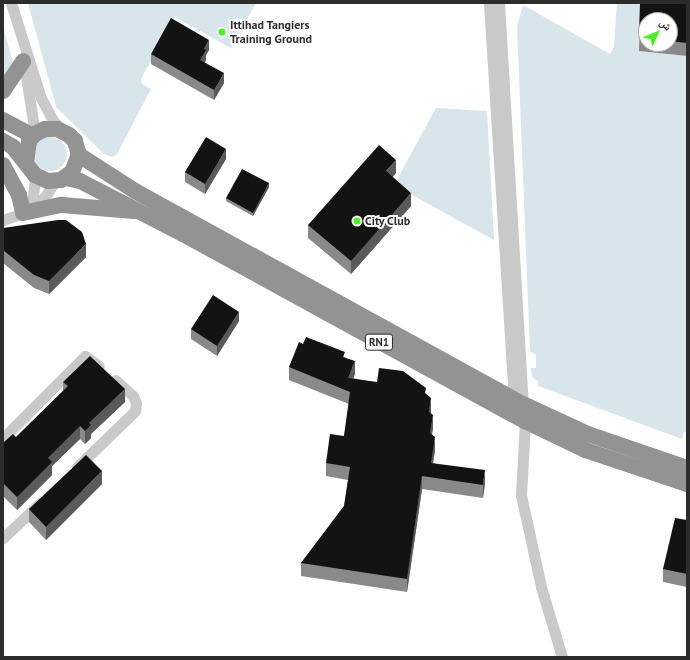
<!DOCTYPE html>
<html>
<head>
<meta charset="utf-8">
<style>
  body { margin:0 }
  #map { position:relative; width:690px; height:660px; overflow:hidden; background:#fff; font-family:"PT Sans","Noto Naskh Arabic",sans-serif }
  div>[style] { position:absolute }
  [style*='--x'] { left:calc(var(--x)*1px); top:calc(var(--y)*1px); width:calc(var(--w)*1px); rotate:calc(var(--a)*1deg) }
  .green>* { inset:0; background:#d8e5eb }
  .round { border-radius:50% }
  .minor>* { height:11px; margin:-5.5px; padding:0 5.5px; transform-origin:5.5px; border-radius:5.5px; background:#c9c9c9 }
  .highway>* { height:16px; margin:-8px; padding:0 8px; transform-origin:8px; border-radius:8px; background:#939393 }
  .wall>* { inset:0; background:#898989 }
  .shaded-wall>* { inset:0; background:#5a5a5a }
  .building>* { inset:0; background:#131313 }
  .dots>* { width:11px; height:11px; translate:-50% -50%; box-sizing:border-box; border:2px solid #fff; border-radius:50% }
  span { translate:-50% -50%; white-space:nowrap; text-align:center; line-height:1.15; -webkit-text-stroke:4px #fff; paint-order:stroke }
  .shield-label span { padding:1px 3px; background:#fff; border:1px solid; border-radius:3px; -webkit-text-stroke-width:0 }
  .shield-label { font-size:11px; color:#2c2c2c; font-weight:700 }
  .poi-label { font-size:12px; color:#2c2c2c; font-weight:700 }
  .left { translate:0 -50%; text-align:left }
  .frame { position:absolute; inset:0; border:4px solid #2c2c2c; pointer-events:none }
  .north { position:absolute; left:638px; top:12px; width:40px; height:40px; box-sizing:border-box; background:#fff; border:1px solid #ababab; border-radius:50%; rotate:46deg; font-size:11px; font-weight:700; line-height:16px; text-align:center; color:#2c2c2c }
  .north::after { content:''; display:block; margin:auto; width:14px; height:18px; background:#4af120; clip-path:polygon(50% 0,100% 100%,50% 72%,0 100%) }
</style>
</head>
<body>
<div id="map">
  <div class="green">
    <i style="clip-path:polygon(28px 3px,256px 3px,231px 48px,175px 17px,141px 79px,142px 84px,151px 89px,117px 154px,112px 157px,104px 154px,56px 107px)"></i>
    <i style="clip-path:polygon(617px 3px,641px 3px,639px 51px,687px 56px,687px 433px,684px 432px,682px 439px,538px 386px,538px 381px,532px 377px,531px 368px,536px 368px,536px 355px,530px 351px,517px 26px,523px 5px,610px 54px,614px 47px)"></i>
    <i style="clip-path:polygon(3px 26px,14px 66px,3px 84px)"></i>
    <i style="clip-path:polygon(436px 108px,487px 111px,494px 240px,394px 185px)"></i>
    <i class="round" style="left:33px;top:137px;width:34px;height:34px"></i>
  </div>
  <div class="minor">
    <i style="--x:11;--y:3;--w:100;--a:72.5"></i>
    <i style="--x:41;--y:98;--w:26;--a:62"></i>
    <i style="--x:53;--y:121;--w:13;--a:45"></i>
    <i style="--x:489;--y:3;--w:397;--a:86.4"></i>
    <i style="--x:499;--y:3;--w:402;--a:86.6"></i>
    <i style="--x:25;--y:70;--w:65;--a:81.1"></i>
    <i style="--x:32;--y:206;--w:31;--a:-84"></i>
    <i style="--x:3;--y:220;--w:21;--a:-19"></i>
    <i style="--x:23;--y:213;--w:27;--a:-36"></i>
    <i style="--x:45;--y:197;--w:19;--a:-58"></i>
    <i style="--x:525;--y:421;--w:74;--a:93.1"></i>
    <i style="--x:521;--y:495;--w:94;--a:77.7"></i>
    <i style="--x:541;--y:587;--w:73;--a:73.3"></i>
    <i style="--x:3;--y:438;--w:116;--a:-45"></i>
    <i style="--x:85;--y:356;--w:17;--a:36"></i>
    <i style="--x:77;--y:467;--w:81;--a:-44"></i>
    <i style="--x:135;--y:411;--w:8;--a:-83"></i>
    <i style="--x:136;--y:403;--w:8;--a:-113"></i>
    <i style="--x:133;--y:396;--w:24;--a:-138"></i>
    <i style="--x:3;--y:538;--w:51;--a:-43.4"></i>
  </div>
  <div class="highway">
    <i style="--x:3;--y:91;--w:36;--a:-56"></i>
    <i style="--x:3;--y:120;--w:34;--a:28"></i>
    <i style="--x:3;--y:141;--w:12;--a:31"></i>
    <i style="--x:13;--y:147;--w:36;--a:52"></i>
    <i style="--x:35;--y:175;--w:14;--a:25"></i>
    <i style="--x:48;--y:181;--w:13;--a:-4"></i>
    <i style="--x:61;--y:180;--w:14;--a:-36"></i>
    <i style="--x:72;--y:172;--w:18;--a:-68"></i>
    <i style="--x:79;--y:155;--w:15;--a:-106"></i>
    <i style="--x:75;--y:141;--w:8;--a:-135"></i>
    <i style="--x:69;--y:135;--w:13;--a:-153"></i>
    <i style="--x:57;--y:129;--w:12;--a:180"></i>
    <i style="--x:45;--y:129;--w:11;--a:153"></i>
    <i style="--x:35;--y:134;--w:9;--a:131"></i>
    <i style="--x:29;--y:141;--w:21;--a:98"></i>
    <i style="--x:79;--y:155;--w:67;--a:32.7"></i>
    <i style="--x:135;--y:191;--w:443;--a:28.8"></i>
    <i style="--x:523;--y:404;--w:72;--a:24.8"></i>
    <i style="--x:588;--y:434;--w:105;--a:19"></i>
    <i style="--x:3;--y:165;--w:34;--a:62"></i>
    <i style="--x:19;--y:195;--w:18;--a:77"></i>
    <i style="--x:23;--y:213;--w:40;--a:-12"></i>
    <i style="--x:62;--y:205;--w:72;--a:4.8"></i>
    <i style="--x:66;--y:178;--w:14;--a:12"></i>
    <i style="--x:80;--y:181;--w:116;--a:27.2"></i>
    <i style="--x:183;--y:234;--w:390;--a:28.7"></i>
    <i style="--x:525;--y:421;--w:67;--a:25.8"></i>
    <i style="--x:585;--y:450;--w:108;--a:18.4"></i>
  </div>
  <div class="wall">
    <i style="clip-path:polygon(evenodd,640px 3px,687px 3px,687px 56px,639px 51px,640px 3px,646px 20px,670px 20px,670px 44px,646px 44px,646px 20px)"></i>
    <i style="clip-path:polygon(209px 50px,206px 55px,206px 60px,205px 63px,224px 83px,214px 100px,151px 64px,151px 54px)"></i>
    <i style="clip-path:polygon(226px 159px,205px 194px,185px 182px,185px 172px)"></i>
    <i style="clip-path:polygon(396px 173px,393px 177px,411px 206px,351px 274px,308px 238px,308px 225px)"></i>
    <i style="clip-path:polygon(269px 187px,253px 216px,226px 201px,226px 198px)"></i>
    <i style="clip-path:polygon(3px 228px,86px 257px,49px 294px,34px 288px,3px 263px)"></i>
    <i style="clip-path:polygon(239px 321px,217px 356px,191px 339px,191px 329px)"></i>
    <i style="clip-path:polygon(303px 344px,345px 357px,355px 374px,353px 378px,426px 394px,431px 411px,431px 413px,433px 428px,432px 435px,435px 450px,433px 463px,485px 483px,483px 498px,422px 489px,407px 592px,301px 576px,301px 563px,344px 506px,348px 480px,326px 476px,326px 463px,344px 436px,349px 404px,289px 380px,289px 367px)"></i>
    <i style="clip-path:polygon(63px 382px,125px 402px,91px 434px,91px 438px,85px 444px,80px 439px,52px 466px,52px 475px,17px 510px,3px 496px,3px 443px,16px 437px,63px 391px)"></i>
    <i style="clip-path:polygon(102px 484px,46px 540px,29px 522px,29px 509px)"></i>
    <i style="clip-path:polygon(687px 520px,687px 587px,663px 582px,663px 569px)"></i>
  </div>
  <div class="shaded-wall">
    <i style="clip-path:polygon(209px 40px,209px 50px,206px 55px,206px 60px,200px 70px,200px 60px,204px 49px)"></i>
    <i style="clip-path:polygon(224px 73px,224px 83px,214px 100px,214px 90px)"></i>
    <i style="clip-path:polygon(226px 149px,226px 159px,205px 194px,205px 184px)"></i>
    <i style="clip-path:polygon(396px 160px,396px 173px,386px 184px,386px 171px)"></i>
    <i style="clip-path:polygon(269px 183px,269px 187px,253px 216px,253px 213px)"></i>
    <i style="clip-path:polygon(411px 193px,411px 206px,351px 274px,351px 261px)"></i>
    <i style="clip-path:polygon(86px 244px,86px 257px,49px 294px,49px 281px)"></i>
    <i style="clip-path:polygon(239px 312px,239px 321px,217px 356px,217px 346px)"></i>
    <i style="clip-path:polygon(355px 361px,355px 374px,348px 391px,348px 378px)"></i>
    <i style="clip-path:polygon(125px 389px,125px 402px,91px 434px,91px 438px,85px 444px,85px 431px,89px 423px)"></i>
    <i style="clip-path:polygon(431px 398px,431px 411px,429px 425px,429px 412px)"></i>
    <i style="clip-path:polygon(433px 415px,433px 428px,430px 446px,430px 433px)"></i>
    <i style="clip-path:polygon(80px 426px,80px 439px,52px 466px,52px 475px,17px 510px,17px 497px,48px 458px)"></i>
    <i style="clip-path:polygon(435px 437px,435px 450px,431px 476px,431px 463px)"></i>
    <i style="clip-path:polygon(485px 470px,485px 483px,483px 498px,483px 485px)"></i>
    <i style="clip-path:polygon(102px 471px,102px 484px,46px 540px,46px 527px)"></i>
    <i style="clip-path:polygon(422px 476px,422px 489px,407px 592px,407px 579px)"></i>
  </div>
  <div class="building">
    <i style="clip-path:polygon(640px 3px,687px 3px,687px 43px,670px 41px,670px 20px,646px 20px,646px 39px,639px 38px)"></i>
    <i style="clip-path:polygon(171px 18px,209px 40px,204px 49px,206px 50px,200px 60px,224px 73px,214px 90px,151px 54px)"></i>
    <i style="clip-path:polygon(206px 137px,226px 149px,205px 184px,185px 172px)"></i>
    <i style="clip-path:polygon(379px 145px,396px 160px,386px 171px,411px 193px,351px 261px,308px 225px)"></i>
    <i style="clip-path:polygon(242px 169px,269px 183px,253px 213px,226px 198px)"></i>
    <i style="clip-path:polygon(58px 220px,66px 220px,82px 232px,86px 244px,49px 281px,34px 275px,3px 250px,3px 228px)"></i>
    <i style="clip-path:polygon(213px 295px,239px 312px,217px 346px,191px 329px)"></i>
    <i style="clip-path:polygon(306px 337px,345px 352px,343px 357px,355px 361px,348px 378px,377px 382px,379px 368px,403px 371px,426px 388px,425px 393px,431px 398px,429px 412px,433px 415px,430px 433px,435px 437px,431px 463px,485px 470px,483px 485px,422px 476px,407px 579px,301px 563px,344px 506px,350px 467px,326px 463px,330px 434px,344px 436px,350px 392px,289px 367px,299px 342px,303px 344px)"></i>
    <i style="clip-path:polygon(90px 356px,125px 389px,89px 423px,91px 425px,85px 431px,80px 426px,48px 458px,52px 462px,17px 497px,3px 483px,3px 443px,13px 434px,16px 437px,68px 386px,63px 382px)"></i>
    <i style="clip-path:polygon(86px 455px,102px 471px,46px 527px,29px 509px)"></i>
    <i style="clip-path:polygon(675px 518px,687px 520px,687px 574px,663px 569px)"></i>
  </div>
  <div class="dots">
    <i style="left:222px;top:32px;background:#4af120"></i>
    <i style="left:357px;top:221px;background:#4af120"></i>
  </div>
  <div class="shield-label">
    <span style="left:379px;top:342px">RN1</span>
  </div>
  <div class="poi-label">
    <span class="left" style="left:230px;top:32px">Ittihad Tangiers<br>Training Ground</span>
    <span class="left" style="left:365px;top:221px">City Club</span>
  </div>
  <div class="frame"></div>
  <div class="north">ش</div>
</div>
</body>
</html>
